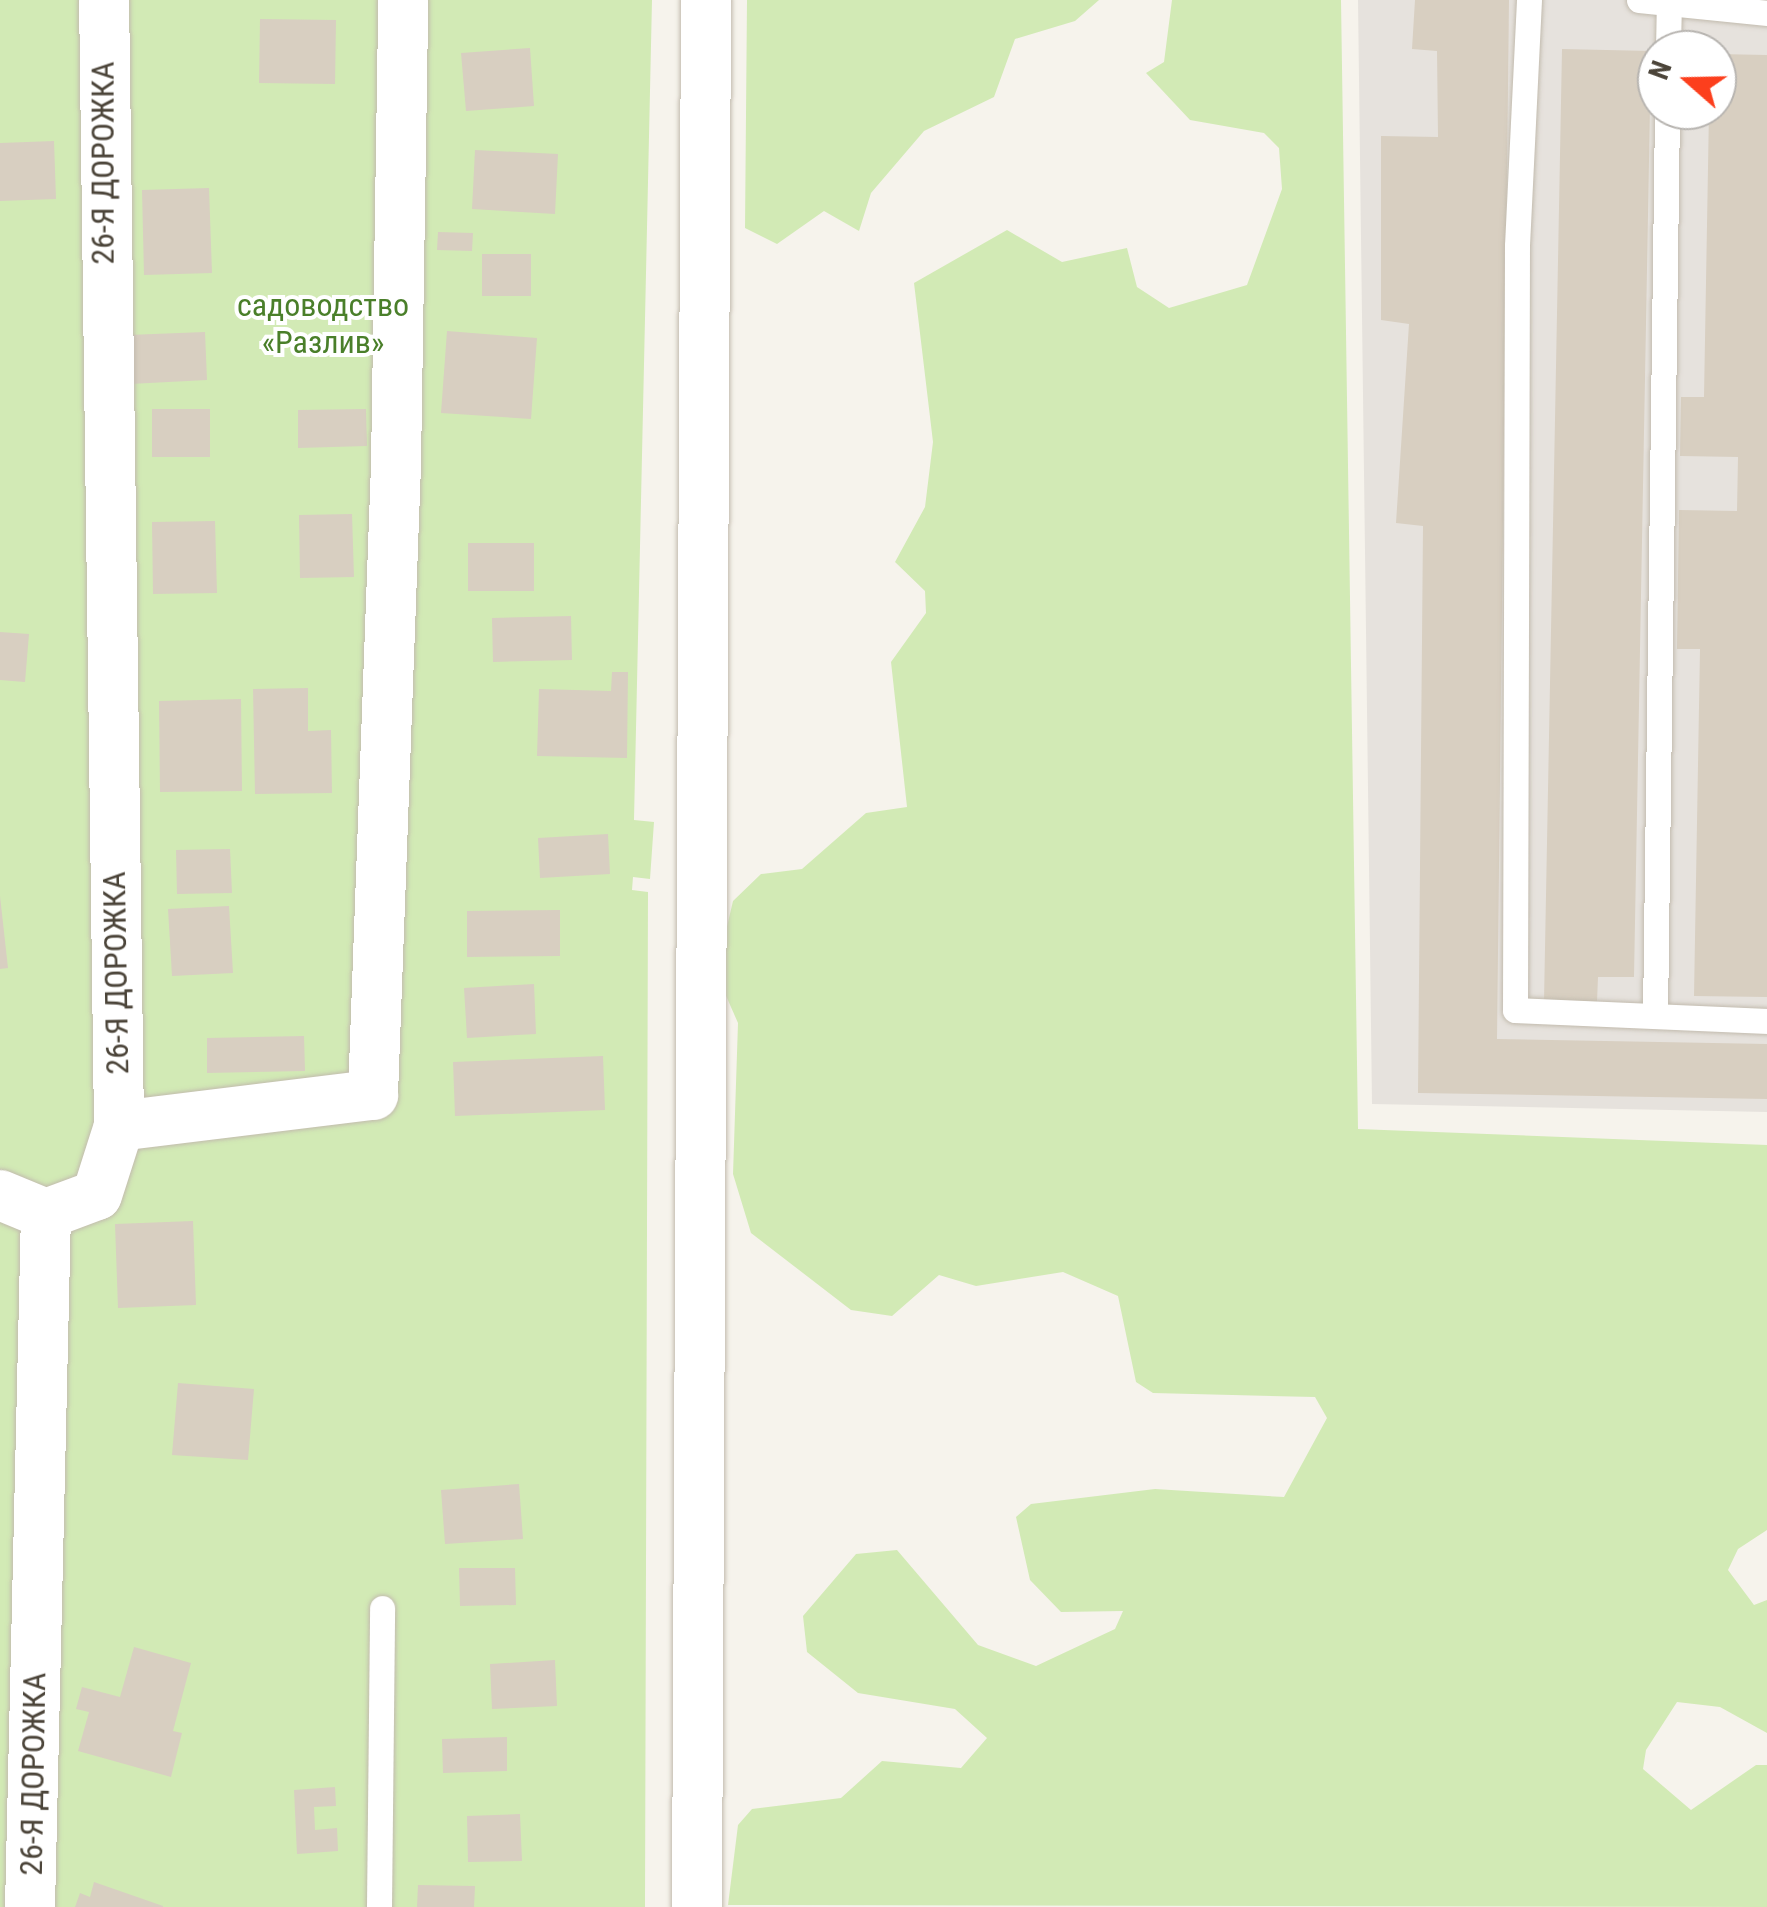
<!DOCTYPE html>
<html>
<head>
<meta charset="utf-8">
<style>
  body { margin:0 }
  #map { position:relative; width:1767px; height:1907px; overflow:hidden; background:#f6f3ec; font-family:"Roboto Condensed",sans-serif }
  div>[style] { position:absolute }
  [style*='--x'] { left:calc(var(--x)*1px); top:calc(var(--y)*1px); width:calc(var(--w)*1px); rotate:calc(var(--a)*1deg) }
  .industrial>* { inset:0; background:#e6e2dd }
  .green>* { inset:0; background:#d2eab5 }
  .building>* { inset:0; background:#d8cfc1 }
  .roads { filter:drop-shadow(0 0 2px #c2bbae) drop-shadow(0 0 2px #c2bbae) }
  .service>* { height:25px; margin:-12.5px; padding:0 12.5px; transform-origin:12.5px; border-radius:12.5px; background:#fff }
  .minor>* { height:50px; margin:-25px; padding:0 25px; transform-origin:25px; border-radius:25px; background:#fff }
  span { translate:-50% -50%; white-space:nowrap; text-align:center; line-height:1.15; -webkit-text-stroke:8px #fff; paint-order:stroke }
  .street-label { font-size:32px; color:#4b4439 }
  .park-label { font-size:32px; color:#4a7f2a }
  .north { position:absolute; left:1637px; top:30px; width:100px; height:100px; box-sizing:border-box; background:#fff; border:2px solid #b7b4b0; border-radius:50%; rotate:290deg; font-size:28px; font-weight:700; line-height:40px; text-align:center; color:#4b4439 }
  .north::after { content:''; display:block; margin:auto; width:35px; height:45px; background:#fc3f1d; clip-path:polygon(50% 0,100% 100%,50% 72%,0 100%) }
</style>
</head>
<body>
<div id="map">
  <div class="industrial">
    <i style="clip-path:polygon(evenodd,1358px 0,1767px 0,1767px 1112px,1372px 1104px,1358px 0,1657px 50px,1717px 50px,1717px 110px,1657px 110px,1657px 50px)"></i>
  </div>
  <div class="green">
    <i style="clip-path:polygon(0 0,652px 0,634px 820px,654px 822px,650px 879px,633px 877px,632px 890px,648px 892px,645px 1907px,0 1907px)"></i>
    <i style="clip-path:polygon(747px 0,1099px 0,1075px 21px,1015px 39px,994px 97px,924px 131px,871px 193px,859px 231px,824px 211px,777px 244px,745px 228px)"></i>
    <i style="clip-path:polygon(1172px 0,1341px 0,1358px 1129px,1767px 1145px,1767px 1530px,1738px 1549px,1728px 1570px,1754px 1605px,1767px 1600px,1767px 1733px,1720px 1707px,1677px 1702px,1646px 1750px,1643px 1769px,1691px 1810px,1756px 1765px,1767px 1765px,1767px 1907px,728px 1905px,738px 1825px,752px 1809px,841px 1798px,882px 1761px,961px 1768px,987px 1738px,955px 1709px,858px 1693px,807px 1652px,803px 1616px,856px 1554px,897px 1550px,978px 1645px,1036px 1666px,1115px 1629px,1123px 1611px,1061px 1612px,1030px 1580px,1016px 1517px,1031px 1504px,1155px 1489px,1284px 1497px,1327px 1418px,1315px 1397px,1153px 1393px,1136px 1382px,1118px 1296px,1063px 1272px,976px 1286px,939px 1275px,892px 1316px,851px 1310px,751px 1233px,733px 1174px,738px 1023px,716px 973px,733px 901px,761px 874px,802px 869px,866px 813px,907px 807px,891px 662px,926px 613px,925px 591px,895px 562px,925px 507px,933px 442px,914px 283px,1007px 230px,1062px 262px,1127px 248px,1137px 287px,1169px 308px,1247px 285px,1282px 189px,1279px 148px,1264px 133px,1190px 120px,1146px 73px,1164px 62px)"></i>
  </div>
  <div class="building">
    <i style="clip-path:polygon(1415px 0,1509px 0,1497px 1039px,1767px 1044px,1767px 1099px,1418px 1093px,1423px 526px,1396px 523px,1409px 324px,1381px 320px,1381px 136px,1438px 137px,1437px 51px,1412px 49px)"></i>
    <i style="clip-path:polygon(260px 19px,336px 20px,335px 84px,259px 83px)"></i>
    <i style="clip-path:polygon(530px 48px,534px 106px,466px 111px,461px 53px)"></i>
    <i style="clip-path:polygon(1562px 49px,1651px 51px,1634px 977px,1598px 977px,1597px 1002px,1544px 1001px)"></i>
    <i style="clip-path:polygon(1717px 54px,1767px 55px,1767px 997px,1694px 996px,1700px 649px,1677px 649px,1679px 510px,1737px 511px,1738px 457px,1680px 456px,1681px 397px,1704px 397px,1709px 110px,1717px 110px)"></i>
    <i style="clip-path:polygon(54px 141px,56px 199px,0 201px,0 143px)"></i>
    <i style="clip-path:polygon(475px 150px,558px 154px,555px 214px,472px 209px)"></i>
    <i style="clip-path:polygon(209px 188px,212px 273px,144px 275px,142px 190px)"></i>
    <i style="clip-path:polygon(438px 232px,473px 233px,472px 251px,437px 250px)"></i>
    <i style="clip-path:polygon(482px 254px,531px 254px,531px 296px,482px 296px)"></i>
    <i style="clip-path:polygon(447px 331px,537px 338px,531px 419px,441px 413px)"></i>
    <i style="clip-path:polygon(205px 332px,207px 380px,130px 384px,128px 335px)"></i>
    <i style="clip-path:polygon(152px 409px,210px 409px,210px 457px,152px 457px)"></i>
    <i style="clip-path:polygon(366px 409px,367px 446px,298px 448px,298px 410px)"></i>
    <i style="clip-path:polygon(352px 514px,354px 577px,300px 578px,299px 515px)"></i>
    <i style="clip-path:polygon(215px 521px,217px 593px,153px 594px,152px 522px)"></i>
    <i style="clip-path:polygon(468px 543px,534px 543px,534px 591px,468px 591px)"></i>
    <i style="clip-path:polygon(571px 616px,572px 660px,493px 662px,492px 618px)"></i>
    <i style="clip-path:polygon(0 632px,29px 634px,25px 682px,0 680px)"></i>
    <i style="clip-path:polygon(612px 672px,628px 672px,627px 758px,537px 756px,539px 689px,611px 691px)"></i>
    <i style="clip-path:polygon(308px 688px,308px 731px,331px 730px,332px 793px,255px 794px,253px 689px)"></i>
    <i style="clip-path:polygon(241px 699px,242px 791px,160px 792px,159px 701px)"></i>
    <i style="clip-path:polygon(608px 834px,610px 874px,540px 878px,538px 838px)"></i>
    <i style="clip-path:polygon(230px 849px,232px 893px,177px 894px,176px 850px)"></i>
    <i style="clip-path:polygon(0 896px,8px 968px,0 969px)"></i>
    <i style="clip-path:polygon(229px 906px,233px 973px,172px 976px,168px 909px)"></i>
    <i style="clip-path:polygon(560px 910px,560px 956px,467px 957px,467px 911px)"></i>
    <i style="clip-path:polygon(534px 984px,536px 1034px,467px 1038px,464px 988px)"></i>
    <i style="clip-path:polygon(304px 1036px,305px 1071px,207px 1073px,207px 1038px)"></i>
    <i style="clip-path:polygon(603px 1056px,605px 1110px,455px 1116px,453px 1062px)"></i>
    <i style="clip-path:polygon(193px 1221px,196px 1305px,118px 1308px,115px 1224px)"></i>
    <i style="clip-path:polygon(178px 1383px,254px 1389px,248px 1460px,172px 1455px)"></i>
    <i style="clip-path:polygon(519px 1484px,523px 1539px,445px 1544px,441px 1490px)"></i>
    <i style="clip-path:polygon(459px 1568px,515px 1568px,516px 1605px,460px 1606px)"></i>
    <i style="clip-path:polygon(134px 1647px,191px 1663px,173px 1731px,182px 1733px,171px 1777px,78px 1751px,89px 1712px,76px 1709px,82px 1687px,120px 1697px)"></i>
    <i style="clip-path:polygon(555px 1660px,557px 1706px,492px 1709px,490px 1664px)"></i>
    <i style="clip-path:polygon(507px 1737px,507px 1771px,443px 1773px,442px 1739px)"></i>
    <i style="clip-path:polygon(335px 1787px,336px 1806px,314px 1807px,315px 1830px,337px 1828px,338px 1851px,297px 1854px,294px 1790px)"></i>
    <i style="clip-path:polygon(520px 1814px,522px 1861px,468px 1862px,467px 1816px)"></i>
    <i style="clip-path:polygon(94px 1882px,163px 1906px,163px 1907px,75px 1907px,80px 1893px,90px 1897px)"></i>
    <i style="clip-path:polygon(418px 1885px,475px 1886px,474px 1907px,417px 1907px)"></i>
  </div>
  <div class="roads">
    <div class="service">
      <i style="--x:1529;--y:0;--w:246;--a:92.8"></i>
      <i style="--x:1517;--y:246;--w:764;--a:90.15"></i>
      <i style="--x:1515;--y:1010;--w:252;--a:2.5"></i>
      <i style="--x:1639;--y:0;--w:129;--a:5.8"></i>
      <i style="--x:1668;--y:50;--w:50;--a:-88.9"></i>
      <i style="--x:1655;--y:1016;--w:906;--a:-89.24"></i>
      <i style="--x:379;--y:1907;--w:299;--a:-89.4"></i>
    </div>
    <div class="minor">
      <i style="--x:119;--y:1126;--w:256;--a:-7"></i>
      <i style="--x:373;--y:1095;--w:631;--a:-87.91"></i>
      <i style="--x:396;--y:464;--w:464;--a:-89.1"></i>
      <i style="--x:0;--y:1195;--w:50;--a:22.4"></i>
      <i style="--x:30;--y:1907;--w:693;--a:-88.68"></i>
      <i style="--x:46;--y:1214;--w:54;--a:-20.4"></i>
      <i style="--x:97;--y:1195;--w:72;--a:-72.3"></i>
      <i style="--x:119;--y:1126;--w:1126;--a:-90.76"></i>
      <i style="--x:697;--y:1907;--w:1907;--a:-89.73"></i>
    </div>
  </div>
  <div class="street-label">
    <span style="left:103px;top:163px;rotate:-90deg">26-Я ДОРОЖКА</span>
    <span style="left:116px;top:973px;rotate:-91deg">26-Я ДОРОЖКА</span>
    <span style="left:33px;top:1774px;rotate:-89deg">26-Я ДОРОЖКА</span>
  </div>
  <div class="park-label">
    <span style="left:323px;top:324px">садоводство<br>«Разлив»</span>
  </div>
  <div class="north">N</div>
</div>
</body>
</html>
